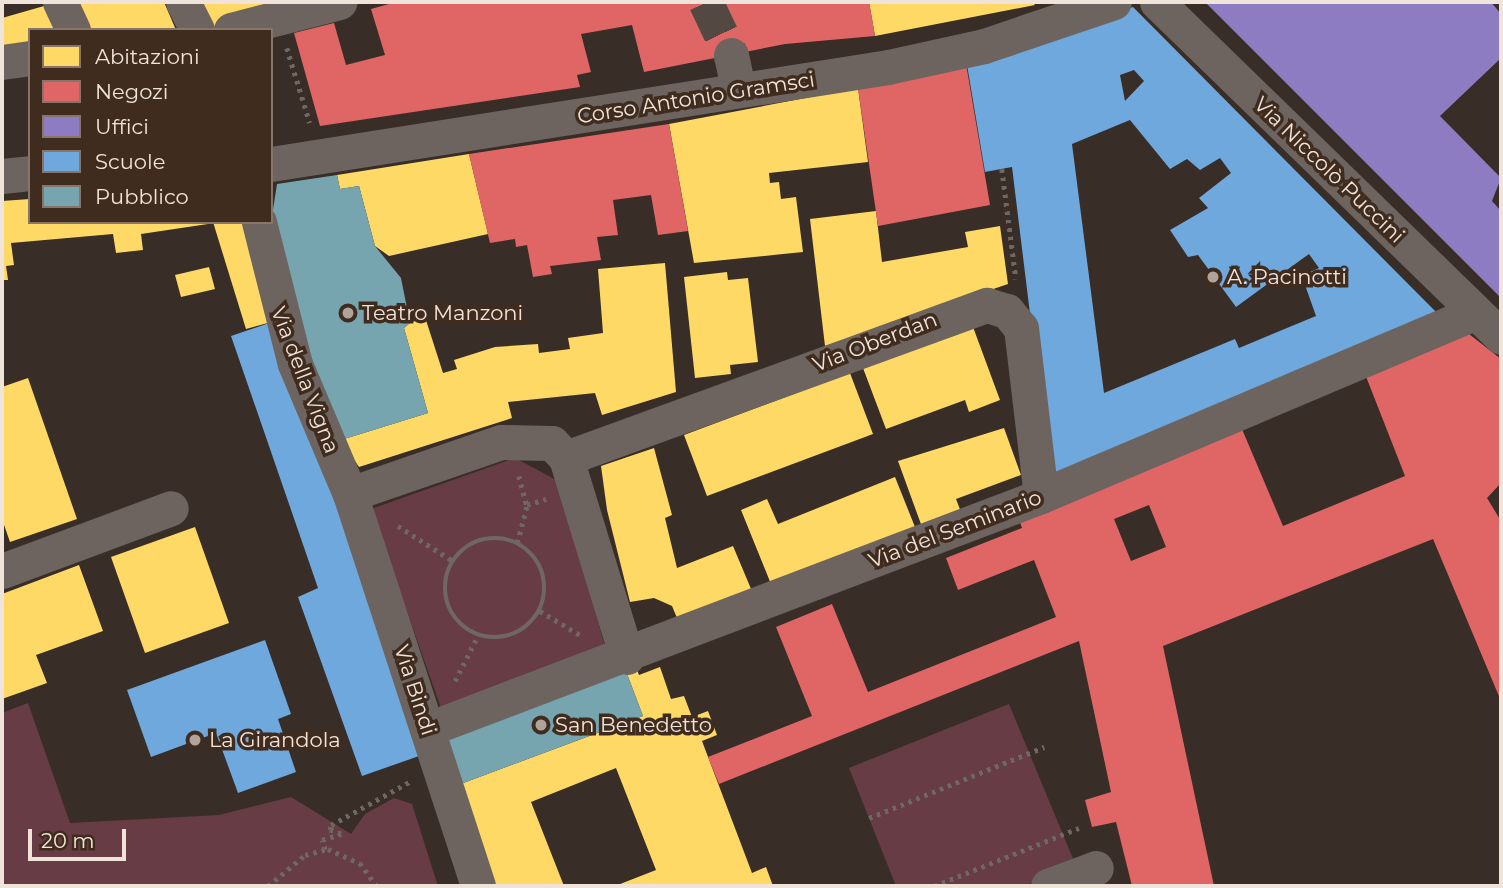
<!DOCTYPE html>
<html>
<head>
<meta charset="utf-8">
<style>
  body { margin:0 }
  #map { position:relative; width:1503px; height:888px; overflow:hidden; background:#382d27; font-family:Montserrat,sans-serif }
  div>[style] { position:absolute }
  [style*='--x'] { left:calc(var(--x)*1px); top:calc(var(--y)*1px); width:calc(var(--w)*1px); rotate:calc(var(--a)*1deg) }
  .green>* { inset:0; background:#683c44 }
  .homes>* { inset:0; background:#ffd966 }
  .shops>* { inset:0; background:#e06666 }
  .offices>* { inset:0; background:#8e7cc3 }
  .schools>* { inset:0; background:#6fa8dc }
  .public>* { inset:0; background:#76a5af }
  .minor-tunnel>* { height:35px; margin-top:-17.5px; transform-origin:0; background:repeating-linear-gradient(90deg,#544842 0 35px,transparent 0 53px) }
  .path>* { height:4.5px; margin-top:-2.25px; transform-origin:0; background:repeating-linear-gradient(90deg,#6f6862 0 3.5px,transparent 0 8.5px) }
  .path>.ring { margin:-2.25px; padding:0; box-sizing:content-box; background:none; border:4.5px solid #6f6862; border-radius:50% }
  .minor>* { height:35px; margin:-17.5px; padding:0 17.5px; transform-origin:17.5px; border-radius:17.5px; background:#6d645f }
  .dots>* { width:19px; height:19px; translate:-50% -50%; box-sizing:border-box; border:4px solid #402c1f; border-radius:50% }
  span { translate:-50% -50%; white-space:nowrap; text-align:center; line-height:1.15; -webkit-text-stroke:7px #402c1f; paint-order:stroke }
  .street-label { font-size:21px; color:#f0e3da }
  .poi-label { font-size:21px; color:#f0e3da }
  .left { translate:0 -50%; text-align:left }
  .frame { position:absolute; inset:0; border:4px solid #f0e3da; pointer-events:none }
  .legend { position:absolute; left:28px; top:28px; width:245px; height:196px; box-sizing:border-box; background:#402c1f; border:2px solid #86756a; margin:0; padding:9px 12px; list-style:none; font-size:21px; color:#f0e3da }
  .legend li { display:flex; align-items:center; gap:14px; height:35px }
  .legend b { width:35px; border:2px solid #86756a }
  .scale { position:absolute; left:28px; top:829px; width:98px; height:32px; box-sizing:border-box; border:4px solid #f0e3da; border-top:0; padding-left:9px; font-size:21px; line-height:24px; white-space:nowrap; color:#f0e3da; -webkit-text-stroke:5px #402c1f; paint-order:stroke }
</style>
</head>
<body>
<div id="map">
  <div class="green">
    <i style="clip-path:polygon(515px 458px,558px 481px,606px 650px,441px 708px,371px 509px)"></i>
    <i style="clip-path:polygon(28px 703px,70px 823px,219px 815px,291px 797px,351px 834px,365px 814px,394px 798px,412px 804px,438px 886px,2px 886px,2px 713px)"></i>
    <i style="clip-path:polygon(1009px 704px,1076px 866px,1024px 886px,896px 886px,849px 768px)"></i>
  </div>
  <div class="homes">
    <i style="clip-path:polygon(70px 2px,164px 2px,176px 30px,84px 30px)"></i>
    <i style="clip-path:polygon(192px 2px,319px 2px,214px 30px)"></i>
    <i style="clip-path:polygon(869px 2px,1032px 2px,1035px 5px,875px 36px)"></i>
    <i style="clip-path:polygon(51px 4px,63px 30px,30px 30px,30px 48px,2px 52px,2px 18px)"></i>
    <i style="clip-path:polygon(858px 88px,868px 162px,769px 173px,770px 183px,779px 182px,781px 199px,796px 197px,803px 252px,694px 263px,669px 124px)"></i>
    <i style="clip-path:polygon(469px 154px,488px 234px,389px 256px,375px 246px,359px 186px,340px 189px,337px 175px)"></i>
    <i style="clip-path:polygon(30px 199px,30px 222px,208px 224px,141px 234px,143px 250px,116px 253px,113px 234px,11px 243px,14px 265px,6px 266px,8px 280px,2px 280px,2px 201px)"></i>
    <i style="clip-path:polygon(876px 211px,882px 262px,968px 247px,965px 232px,1000px 226px,1008px 284px,825px 346px,810px 219px)"></i>
    <i style="clip-path:polygon(213px 222px,246px 222px,275px 321px,246px 329px)"></i>
    <i style="clip-path:polygon(665px 263px,676px 392px,602px 415px,595px 393px,508px 402px,512px 418px,359px 467px,341px 440px,428px 413px,404px 328px,410px 323px,425px 317px,443px 373px,457px 369px,454px 360px,495px 347px,538px 344px,539px 353px,570px 349px,568px 338px,603px 333px,598px 269px)"></i>
    <i style="clip-path:polygon(209px 267px,215px 289px,181px 297px,175px 275px)"></i>
    <i style="clip-path:polygon(727px 272px,728px 280px,748px 278px,758px 362px,730px 365px,731px 374px,695px 378px,684px 277px)"></i>
    <i style="clip-path:polygon(973px 327px,1000px 400px,969px 412px,965px 400px,886px 429px,863px 368px)"></i>
    <i style="clip-path:polygon(850px 373px,873px 434px,707px 496px,684px 435px)"></i>
    <i style="clip-path:polygon(28px 378px,77px 519px,10px 542px,2px 519px,2px 387px)"></i>
    <i style="clip-path:polygon(1004px 428px,1021px 475px,956px 499px,961px 512px,922px 527px,898px 461px)"></i>
    <i style="clip-path:polygon(654px 448px,672px 515px,665px 518px,677px 568px,733px 546px,754px 596px,680px 625px,672px 606px,654px 598px,630px 602px,607px 510px,601px 466px)"></i>
    <i style="clip-path:polygon(895px 477px,917px 532px,773px 589px,741px 510px,767px 499px,778px 524px)"></i>
    <i style="clip-path:polygon(195px 527px,229px 623px,145px 653px,111px 557px)"></i>
    <i style="clip-path:polygon(79px 565px,103px 631px,36px 655px,47px 683px,2px 699px,2px 594px)"></i>
    <i style="clip-path:polygon(634px 662px,639px 675px,660px 667px,671px 699px,684px 696px,692px 717px,708px 711px,717px 735px,702px 741px,752px 873px,766px 867px,773px 886px,615px 886px,656px 870px,616px 768px,531px 802px,564px 886px,491px 886px,458px 785px,643px 716px,624px 666px)"></i>
  </div>
  <div class="shops">
    <i style="clip-path:polygon(396px 2px,869px 2px,875px 36px,785px 44px,644px 72px,632px 25px,581px 34px,591px 72px,577px 75px,580px 87px,320px 126px,294px 33px,334px 23px,346px 65px,385px 55px,371px 9px)"></i>
    <i style="clip-path:polygon(965px 58px,990px 205px,878px 226px,858px 88px)"></i>
    <i style="clip-path:polygon(669px 124px,688px 231px,658px 235px,651px 195px,613px 200px,618px 235px,597px 237px,601px 260px,550px 266px,552px 274px,533px 277px,527px 245px,516px 247px,515px 239px,490px 243px,469px 154px)"></i>
    <i style="clip-path:polygon(evenodd,1469px 334px,1501px 359px,1501px 483px,1487px 498px,1501px 521px,1501px 701px,1433px 539px,1163px 646px,1214px 886px,1132px 886px,1116px 822px,1092px 827px,1085px 800px,1111px 792px,1079px 641px,719px 784px,708px 757px,812px 716px,776px 627px,832px 604px,868px 692px,1056px 617px,1034px 560px,958px 590px,946px 558px,1022px 528px,1018px 517px,1239px 422px,1283px 526px,1405px 476px,1365px 374px,1469px 334px,1149px 505px,1166px 547px,1131px 561px,1114px 519px,1149px 505px)"></i>
  </div>
  <div class="offices">
    <i style="clip-path:polygon(1205px 2px,1491px 2px,1501px 14px,1501px 58px,1440px 116px,1501px 178px,1492px 201px,1501px 211px,1501px 298px)"></i>
  </div>
  <div class="schools">
    <i style="clip-path:polygon(evenodd,1133px 7px,1441px 317px,1050px 477px,1012px 167px,985px 172px,967px 65px,1133px 7px,1134px 70px,1144px 81px,1125px 101px,1120px 75px,1134px 70px,1133px 7px,1130px 120px,1170px 169px,1187px 159px,1200px 170px,1220px 158px,1231px 173px,1199px 198px,1208px 208px,1170px 230px,1188px 257px,1198px 255px,1236px 307px,1309px 254px,1319px 268px,1308px 273px,1314px 280px,1305px 285px,1316px 316px,1239px 348px,1235px 339px,1104px 393px,1072px 144px,1130px 120px)"></i>
    <i style="clip-path:polygon(275px 321px,422px 755px,362px 776px,298px 597px,318px 588px,231px 336px)"></i>
    <i style="clip-path:polygon(265px 640px,291px 714px,278px 719px,296px 772px,238px 793px,216px 733px,151px 757px,127px 690px)"></i>
  </div>
  <div class="public">
    <i style="clip-path:polygon(337px 175px,340px 189px,359px 186px,375px 246px,401px 278px,410px 323px,404px 328px,428px 413px,341px 440px,324px 416px,271px 222px,277px 184px)"></i>
    <i style="clip-path:polygon(624px 666px,643px 716px,458px 785px,439px 734px)"></i>
  </div>
  <div class="minor-tunnel">
    <i style="--x:706;--y:2;--w:59;--a:64.7"></i>
  </div>
  <div class="path">
    <i style="--x:287;--y:48;--w:78;--a:73"></i>
    <i style="--x:1002;--y:169;--w:111;--a:82.7"></i>
    <i style="--x:519;--y:476;--w:30;--a:75"></i>
    <i style="--x:398;--y:526;--w:65;--a:32.5"></i>
    <i class="ring" style="left:445px;top:538px;width:95.5px;height:95.5px"></i>
    <i style="--x:517;--y:543;--w:39;--a:-75"></i>
    <i style="--x:527;--y:505;--w:20;--a:-18"></i>
    <i style="--x:540;--y:611;--w:49;--a:30.8"></i>
    <i style="--x:455;--y:681;--w:51;--a:-63.4"></i>
    <i style="--x:869;--y:818;--w:189;--a:-22.1"></i>
    <i style="--x:325;--y:850;--w:10;--a:-107"></i>
    <i style="--x:322;--y:840;--w:20;--a:-18"></i>
    <i style="--x:341;--y:834;--w:12;--a:-160"></i>
    <i style="--x:330;--y:830;--w:5;--a:-79"></i>
    <i style="--x:331;--y:825;--w:91;--a:-28.8"></i>
    <i style="--x:268;--y:886;--w:48;--a:-40"></i>
    <i style="--x:305;--y:855;--w:24;--a:-15"></i>
    <i style="--x:328;--y:849;--w:35;--a:24"></i>
    <i style="--x:360;--y:863;--w:29;--a:54"></i>
    <i style="--x:934;--y:886;--w:156;--a:-21.8"></i>
  </div>
  <div class="minor">
    <i style="--x:60;--y:2;--w:31;--a:65"></i>
    <i style="--x:183;--y:2;--w:31;--a:63"></i>
    <i style="--x:1157;--y:2;--w:480;--a:44.2"></i>
    <i style="--x:231;--y:30;--w:112;--a:-14.5"></i>
    <i style="--x:731;--y:55;--w:25;--a:78"></i>
    <i style="--x:2;--y:62;--w:28;--a:-8"></i>
    <i style="--x:271;--y:164;--w:625;--a:-8.93"></i>
    <i style="--x:888;--y:67;--w:98;--a:-12.3"></i>
    <i style="--x:984;--y:46;--w:137;--a:-18.7"></i>
    <i style="--x:2;--y:176;--w:28;--a:-6"></i>
    <i style="--x:259;--y:222;--w:146;--a:75.8"></i>
    <i style="--x:295;--y:364;--w:141;--a:67.1"></i>
    <i style="--x:350;--y:494;--w:412;--a:71.9"></i>
    <i style="--x:566;--y:458;--w:448;--a:-20"></i>
    <i style="--x:987;--y:305;--w:21;--a:17"></i>
    <i style="--x:1007;--y:311;--w:22;--a:51"></i>
    <i style="--x:1021;--y:328;--w:169;--a:83.2"></i>
    <i style="--x:350;--y:494;--w:160;--a:-19"></i>
    <i style="--x:501;--y:442;--w:51;--a:1.1"></i>
    <i style="--x:552;--y:443;--w:21;--a:47"></i>
    <i style="--x:566;--y:458;--w:208;--a:73"></i>
    <i style="--x:2;--y:571;--w:180;--a:-20.4"></i>
    <i style="--x:428;--y:729;--w:656;--a:-20.81"></i>
    <i style="--x:1041;--y:496;--w:471;--a:-22.9"></i>
    <i style="--x:1048;--y:886;--w:51;--a:-20.6"></i>
  </div>
  <div class="dots">
    <i style="left:1213px;top:277px;background:#b0a39b"></i>
    <i style="left:348px;top:313px;background:#b0a39b"></i>
    <i style="left:541px;top:725px;background:#b0a39b"></i>
    <i style="left:195px;top:740px;background:#b0a39b"></i>
  </div>
  <div class="street-label">
    <span style="left:696px;top:98px;rotate:-9deg">Corso Antonio Gramsci</span>
    <span style="left:1329px;top:170px;rotate:44deg">Via Niccolò Puccini</span>
    <span style="left:875px;top:342px;rotate:-21deg">Via Oberdan</span>
    <span style="left:305px;top:380px;rotate:69deg">Via della Vigna</span>
    <span style="left:955px;top:529px;rotate:-21deg">Via del Seminario</span>
    <span style="left:415px;top:690px;rotate:72deg">Via Bindi</span>
  </div>
  <div class="poi-label">
    <span class="left" style="left:1227px;top:277px">A. Pacinotti</span>
    <span class="left" style="left:362px;top:313px">Teatro Manzoni</span>
    <span class="left" style="left:555px;top:725px">San Benedetto</span>
    <span class="left" style="left:209px;top:740px">La Girandola</span>
  </div>
  <div class="frame"></div>
  <ul class="legend">
  <li><b style="height:19px;background:#ffd966"></b>Abitazioni</li>
  <li><b style="height:19px;background:#e06666"></b>Negozi</li>
  <li><b style="height:19px;background:#8e7cc3"></b>Uffici</li>
  <li><b style="height:19px;background:#6fa8dc"></b>Scuole</li>
  <li><b style="height:19px;background:#76a5af"></b>Pubblico</li>
  </ul>
  <div class="scale">20 m</div>
</div>
</body>
</html>
